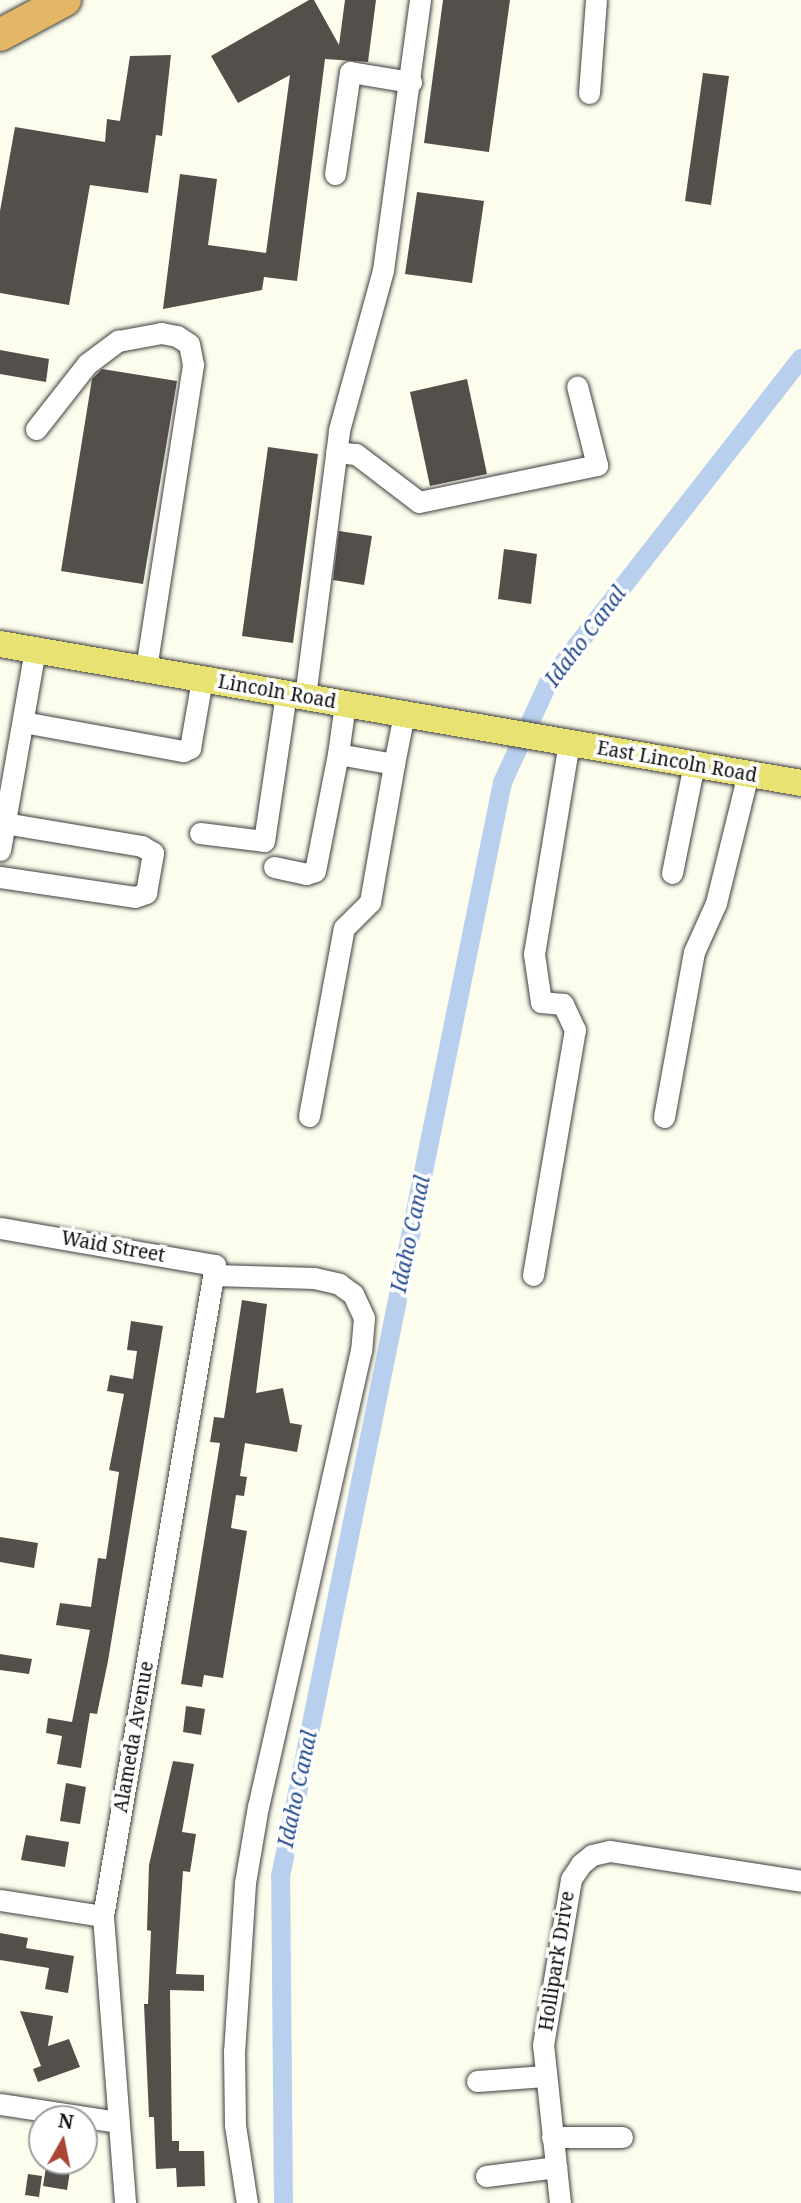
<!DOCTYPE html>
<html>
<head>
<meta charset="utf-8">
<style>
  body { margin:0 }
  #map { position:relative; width:801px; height:2203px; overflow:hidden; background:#fdfdee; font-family:"Noto Serif",serif }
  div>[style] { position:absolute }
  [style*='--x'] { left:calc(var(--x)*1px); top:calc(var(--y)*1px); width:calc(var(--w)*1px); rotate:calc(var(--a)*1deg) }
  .canal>* { height:19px; margin:-9.5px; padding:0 9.5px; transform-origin:9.5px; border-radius:9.5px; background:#b8d0ee }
  .building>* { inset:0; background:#544f4a }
  .roads { filter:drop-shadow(0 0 2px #3f3f3f) drop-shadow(0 0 2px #3f3f3f) }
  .minor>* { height:21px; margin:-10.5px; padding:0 10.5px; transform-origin:10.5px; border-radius:10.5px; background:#fff }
  .major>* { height:26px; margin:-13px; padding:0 13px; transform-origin:13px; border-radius:13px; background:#e8e272 }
  .highway>* { height:32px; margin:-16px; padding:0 16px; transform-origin:16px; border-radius:16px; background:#e3b766 }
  span { translate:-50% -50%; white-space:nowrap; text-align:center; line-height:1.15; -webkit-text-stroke:7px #fff; paint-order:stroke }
  .street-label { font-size:19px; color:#0c0c0c }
  .water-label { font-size:21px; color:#254c8f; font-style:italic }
  .north { position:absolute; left:28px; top:2105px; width:70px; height:70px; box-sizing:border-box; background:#fff; border:2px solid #9e9e9e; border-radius:50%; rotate:9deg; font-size:19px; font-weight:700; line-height:28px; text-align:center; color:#0c0c0c }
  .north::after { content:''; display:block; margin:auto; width:24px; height:32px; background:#ab4635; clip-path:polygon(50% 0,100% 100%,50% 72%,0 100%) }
</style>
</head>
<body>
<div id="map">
  <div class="canal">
    <i style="--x:283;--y:2203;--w:327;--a:-90.5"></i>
    <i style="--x:280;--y:1876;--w:1116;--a:-78.53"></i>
    <i style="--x:502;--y:782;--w:112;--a:-65.3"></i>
    <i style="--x:549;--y:680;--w:409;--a:-52"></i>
  </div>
  <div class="building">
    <i style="clip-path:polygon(309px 0,314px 0,339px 45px,345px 0,376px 0,368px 62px,325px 59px,297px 281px,264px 277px,262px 290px,163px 309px,180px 174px,217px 179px,208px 245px,266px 253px,290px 75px,238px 103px,211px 56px)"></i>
    <i style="clip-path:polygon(443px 0,510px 0,489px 152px,424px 143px)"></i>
    <i style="clip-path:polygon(171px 55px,162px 136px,156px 135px,148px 193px,90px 185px,69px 305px,0 293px,0 211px,15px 127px,105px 142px,107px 119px,120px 121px,130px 56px)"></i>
    <i style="clip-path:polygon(703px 73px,729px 76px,711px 205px,685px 201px)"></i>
    <i style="clip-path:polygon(417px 192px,484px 201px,472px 283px,405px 274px)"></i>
    <i style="clip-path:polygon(0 350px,49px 359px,46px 382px,0 374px)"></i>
    <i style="clip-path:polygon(102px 369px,177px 381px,143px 584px,61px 571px,92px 379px)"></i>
    <i style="clip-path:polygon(467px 379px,487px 474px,430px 486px,410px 392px)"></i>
    <i style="clip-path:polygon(268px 447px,318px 454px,293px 643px,242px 636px)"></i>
    <i style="clip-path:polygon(339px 531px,372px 536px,364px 585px,333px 580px)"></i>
    <i style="clip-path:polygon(504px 549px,537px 554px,531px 604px,498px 599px)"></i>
    <i style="clip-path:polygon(242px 1300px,267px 1304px,256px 1393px,283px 1388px,290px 1423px,302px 1425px,297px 1452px,245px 1443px,240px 1476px,247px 1477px,244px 1496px,236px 1495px,231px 1528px,247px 1531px,223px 1678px,204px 1675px,202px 1687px,181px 1684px,220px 1443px,210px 1442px,214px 1417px,224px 1418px)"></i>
    <i style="clip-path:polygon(131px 1321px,163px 1326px,108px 1661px,97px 1714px,90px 1713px,81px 1768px,57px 1764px,62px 1736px,46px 1733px,48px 1718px,72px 1722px,90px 1630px,56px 1625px,60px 1603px,91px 1607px,98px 1558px,106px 1559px,119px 1472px,109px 1470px,124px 1394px,107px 1391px,110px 1375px,133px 1379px,137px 1351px,127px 1350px)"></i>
    <i style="clip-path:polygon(0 1537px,38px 1543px,34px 1568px,0 1562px)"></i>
    <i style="clip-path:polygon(0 1654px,32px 1659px,29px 1674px,0 1670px)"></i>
    <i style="clip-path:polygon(186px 1706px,205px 1709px,201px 1735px,183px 1732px)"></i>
    <i style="clip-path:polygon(173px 1761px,194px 1764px,182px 1832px,196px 1834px,190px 1872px,183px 1871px,176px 1974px,204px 1975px,204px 1991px,170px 1990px,172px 2141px,179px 2141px,179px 2151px,204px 2151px,205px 2186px,177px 2187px,176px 2168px,156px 2169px,154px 2117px,149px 2117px,144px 2004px,148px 2004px,151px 1931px,147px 1930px,149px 1865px)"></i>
    <i style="clip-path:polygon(66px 1783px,86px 1787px,80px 1824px,60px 1821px)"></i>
    <i style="clip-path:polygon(26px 1835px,69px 1842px,65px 1867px,21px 1860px)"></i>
    <i style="clip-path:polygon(0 1933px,28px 1938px,26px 1948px,74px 1956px,68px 1993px,45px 1989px,49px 1968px,0 1960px)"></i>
    <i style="clip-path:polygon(20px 2011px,53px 2016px,48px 2046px,69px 2039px,80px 2067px,38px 2082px,33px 2069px,41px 2066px)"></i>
    <i style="clip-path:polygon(47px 2161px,71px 2165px,67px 2190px,43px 2186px)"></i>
    <i style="clip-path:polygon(28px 2174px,42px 2176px,39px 2197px,25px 2195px)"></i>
  </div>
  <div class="roads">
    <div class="minor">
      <i style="--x:589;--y:93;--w:93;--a:-85.7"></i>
      <i style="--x:335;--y:174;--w:103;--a:-81.6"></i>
      <i style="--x:350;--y:72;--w:62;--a:9.3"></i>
      <i style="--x:36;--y:429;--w:83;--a:-51.9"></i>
      <i style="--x:87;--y:364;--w:39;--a:-37"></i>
      <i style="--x:118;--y:341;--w:44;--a:-10.5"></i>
      <i style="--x:161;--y:333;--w:16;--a:11"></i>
      <i style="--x:177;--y:336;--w:14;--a:34"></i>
      <i style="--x:189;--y:344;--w:21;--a:79"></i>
      <i style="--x:193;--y:365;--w:308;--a:98.8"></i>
      <i style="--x:336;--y:452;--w:20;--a:6"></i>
      <i style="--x:356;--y:454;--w:79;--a:37.3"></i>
      <i style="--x:419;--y:502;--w:182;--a:-11.7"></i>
      <i style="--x:597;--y:465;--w:81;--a:-104.2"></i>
      <i style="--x:305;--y:697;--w:269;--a:-82.7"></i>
      <i style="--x:339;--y:430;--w:166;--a:-74.6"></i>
      <i style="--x:383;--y:270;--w:273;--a:-82.2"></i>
      <i style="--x:345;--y:704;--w:50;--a:98"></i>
      <i style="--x:338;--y:754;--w:57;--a:10.1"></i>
      <i style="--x:394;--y:764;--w:51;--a:-78.7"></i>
      <i style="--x:23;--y:722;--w:163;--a:10.3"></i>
      <i style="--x:183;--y:751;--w:8;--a:-23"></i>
      <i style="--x:190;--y:748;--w:70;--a:-80.1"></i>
      <i style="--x:200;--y:833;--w:64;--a:7.1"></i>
      <i style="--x:264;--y:841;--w:149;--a:-81.5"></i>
      <i style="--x:0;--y:850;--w:203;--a:-80.1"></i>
      <i style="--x:274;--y:867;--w:33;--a:12"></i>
      <i style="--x:306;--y:874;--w:9;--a:-18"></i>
      <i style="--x:315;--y:871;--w:119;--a:-78.9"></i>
      <i style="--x:672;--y:873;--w:111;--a:-78.6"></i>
      <i style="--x:0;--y:877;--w:136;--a:8.4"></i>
      <i style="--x:135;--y:897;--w:12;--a:-20"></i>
      <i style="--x:146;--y:893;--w:41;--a:-80.1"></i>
      <i style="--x:153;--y:853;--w:13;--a:-148"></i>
      <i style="--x:142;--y:846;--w:139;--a:-170.5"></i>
      <i style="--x:309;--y:1116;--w:191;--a:-79.5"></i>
      <i style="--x:344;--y:928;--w:37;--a:-45"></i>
      <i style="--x:370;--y:902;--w:140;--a:-80.1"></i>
      <i style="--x:664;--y:1117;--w:168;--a:-79.7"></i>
      <i style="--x:694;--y:952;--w:54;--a:-65.8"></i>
      <i style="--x:716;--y:903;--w:133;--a:-76.1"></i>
      <i style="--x:0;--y:1228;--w:218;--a:9.8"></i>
      <i style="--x:215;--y:1265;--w:661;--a:99.76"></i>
      <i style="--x:103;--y:1916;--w:288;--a:85.6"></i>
      <i style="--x:214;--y:1275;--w:100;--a:1.7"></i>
      <i style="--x:314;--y:1278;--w:26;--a:13"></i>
      <i style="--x:339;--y:1284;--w:17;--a:36"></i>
      <i style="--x:353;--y:1294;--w:26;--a:65"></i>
      <i style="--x:364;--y:1318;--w:32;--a:95"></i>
      <i style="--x:361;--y:1350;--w:467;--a:102.7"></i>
      <i style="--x:258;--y:1806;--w:78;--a:99.6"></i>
      <i style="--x:245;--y:1883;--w:168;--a:93.7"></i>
      <i style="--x:234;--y:2051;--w:74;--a:89.2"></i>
      <i style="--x:235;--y:2125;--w:79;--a:81.3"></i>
      <i style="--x:533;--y:1275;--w:249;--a:-80.3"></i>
      <i style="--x:575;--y:1030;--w:29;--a:-115"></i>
      <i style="--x:563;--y:1004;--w:22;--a:-175"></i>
      <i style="--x:541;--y:1002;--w:49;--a:-98.3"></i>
      <i style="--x:534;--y:954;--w:214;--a:-80.6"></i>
      <i style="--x:0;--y:1900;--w:104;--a:8.8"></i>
      <i style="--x:477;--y:2081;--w:68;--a:-4.2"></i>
      <i style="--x:0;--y:2104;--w:118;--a:8.7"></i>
      <i style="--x:552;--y:2137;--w:70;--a:0"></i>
      <i style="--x:486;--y:2176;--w:71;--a:-7.3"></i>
      <i style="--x:560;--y:2203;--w:159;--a:-96.1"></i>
      <i style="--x:543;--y:2045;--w:168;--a:-80.4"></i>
      <i style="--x:571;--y:1879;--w:18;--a:-56"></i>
      <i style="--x:581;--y:1864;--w:14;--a:-39"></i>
      <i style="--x:592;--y:1855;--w:18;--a:-13"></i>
      <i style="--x:610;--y:1851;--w:193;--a:8.9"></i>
    </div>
    <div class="major">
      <i style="--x:0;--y:644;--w:813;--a:9.84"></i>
    </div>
    <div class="highway">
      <i style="--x:0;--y:35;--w:74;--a:-28.3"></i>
    </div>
  </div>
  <div class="street-label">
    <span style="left:277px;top:692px;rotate:10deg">Lincoln Road</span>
    <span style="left:677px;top:762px;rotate:10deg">East Lincoln Road</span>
    <span style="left:113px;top:1247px;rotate:10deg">Waid Street</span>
    <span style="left:134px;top:1737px;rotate:-80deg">Alameda Avenue</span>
    <span style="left:557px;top:1961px;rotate:-81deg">Hollipark Drive</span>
  </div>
  <div class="water-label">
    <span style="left:585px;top:636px;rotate:-53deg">Idaho Canal</span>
    <span style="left:410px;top:1234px;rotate:-78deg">Idaho Canal</span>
    <span style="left:297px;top:1789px;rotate:-78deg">Idaho Canal</span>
  </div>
  <div class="north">N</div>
</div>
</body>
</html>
